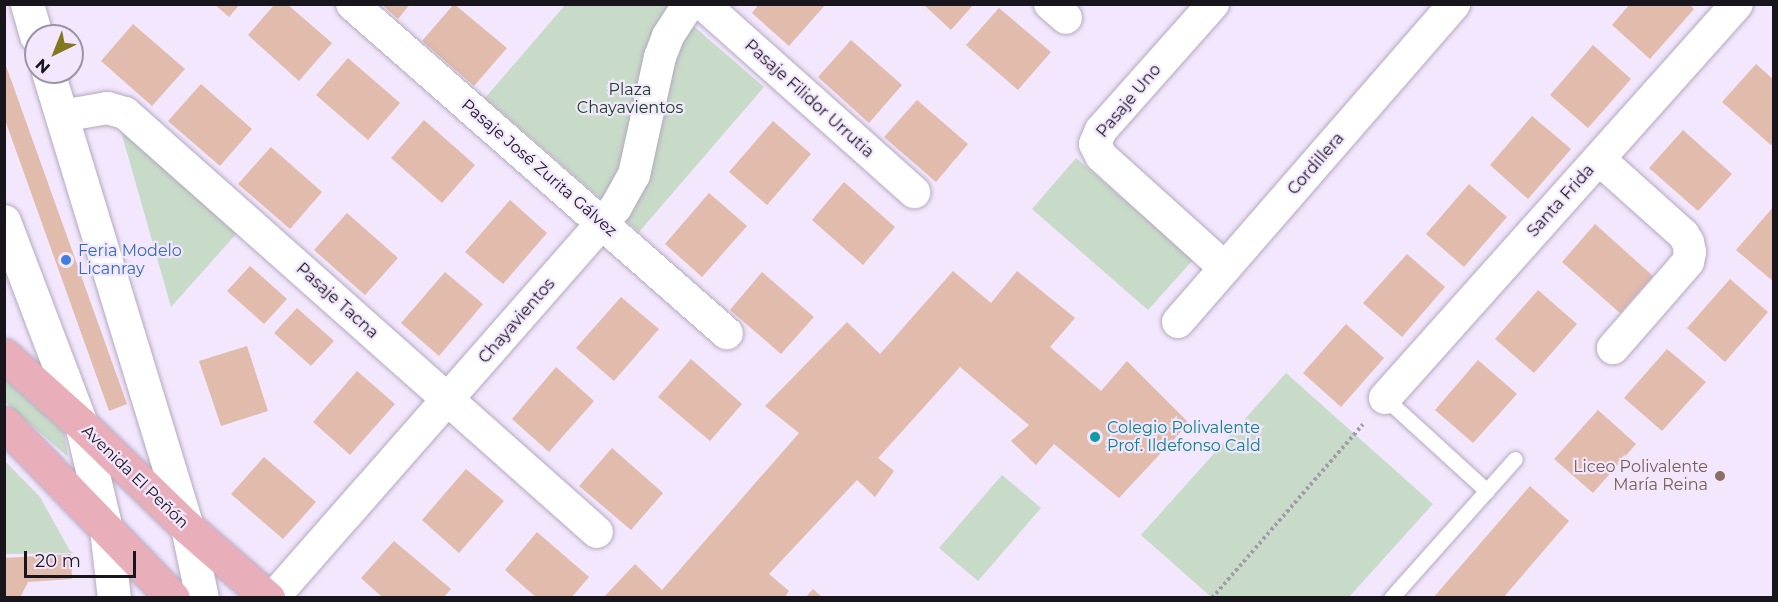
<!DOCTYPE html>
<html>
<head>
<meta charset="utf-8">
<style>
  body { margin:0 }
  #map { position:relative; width:1778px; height:602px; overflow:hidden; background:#f3e7fe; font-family:Montserrat,sans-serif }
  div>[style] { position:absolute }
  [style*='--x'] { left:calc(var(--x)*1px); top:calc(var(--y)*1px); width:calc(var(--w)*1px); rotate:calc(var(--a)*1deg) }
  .green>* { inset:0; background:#c7dbc8 }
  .building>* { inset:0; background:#e1bbac }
  .path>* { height:4px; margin-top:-2px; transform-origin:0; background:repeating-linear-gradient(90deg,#a39aab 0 3px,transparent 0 6px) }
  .roads { filter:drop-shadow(0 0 2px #b5a9bf) drop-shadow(0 0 2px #b5a9bf) }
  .lane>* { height:15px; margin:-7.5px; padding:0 7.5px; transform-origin:7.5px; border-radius:7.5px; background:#fff }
  .street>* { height:32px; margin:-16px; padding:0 16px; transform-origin:16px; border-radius:16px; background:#fff }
  .secondary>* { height:33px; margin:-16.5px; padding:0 16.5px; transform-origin:16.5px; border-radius:16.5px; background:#fff }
  .primary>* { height:33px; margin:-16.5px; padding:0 16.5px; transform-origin:16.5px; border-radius:16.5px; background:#e8afbb }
  .dots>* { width:16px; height:16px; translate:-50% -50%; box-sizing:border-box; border:3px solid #f3e7fe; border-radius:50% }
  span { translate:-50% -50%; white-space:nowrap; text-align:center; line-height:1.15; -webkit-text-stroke:4.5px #f3e7fe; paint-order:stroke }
  .park-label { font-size:16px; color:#194521 }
  .street-label { font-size:16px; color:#19151c }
  .shop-label { font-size:16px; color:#366cbe }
  .left { translate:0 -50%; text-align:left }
  .culture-label { font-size:16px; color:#0d838f }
  .education-label { font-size:16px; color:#785e54 }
  .right { translate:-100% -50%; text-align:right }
  .frame { position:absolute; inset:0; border:6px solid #19151c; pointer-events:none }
  .north { position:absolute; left:24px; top:24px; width:60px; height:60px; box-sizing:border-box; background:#f3e7fe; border:2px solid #9c93a4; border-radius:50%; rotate:223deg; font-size:16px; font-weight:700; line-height:24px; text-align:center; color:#19151c }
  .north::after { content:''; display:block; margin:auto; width:21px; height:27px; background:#82791e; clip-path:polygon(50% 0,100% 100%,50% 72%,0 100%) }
  .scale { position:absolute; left:24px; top:551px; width:112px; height:27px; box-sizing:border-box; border:3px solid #19151c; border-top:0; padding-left:8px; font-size:18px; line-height:21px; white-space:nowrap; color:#19151c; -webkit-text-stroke:4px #f3e7fe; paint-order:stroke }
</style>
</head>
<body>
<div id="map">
  <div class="green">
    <i style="clip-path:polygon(566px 4px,669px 5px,764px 87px,639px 232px,485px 98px)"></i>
    <i style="clip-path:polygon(120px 128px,237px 233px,171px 307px)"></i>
    <i style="clip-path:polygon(1076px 158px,1193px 260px,1148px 310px,1032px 209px)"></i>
    <i style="clip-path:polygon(1286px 373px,1433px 504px,1349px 597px,1211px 597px,1141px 535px)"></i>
    <i style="clip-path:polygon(5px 379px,64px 432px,68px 457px,5px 402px)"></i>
    <i style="clip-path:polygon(5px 461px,40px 497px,70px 551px,74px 553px,5px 554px)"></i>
    <i style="clip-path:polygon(1002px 475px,1041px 508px,978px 581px,939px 548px)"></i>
  </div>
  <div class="building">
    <i style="clip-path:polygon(214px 4px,240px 4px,229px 17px)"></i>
    <i style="clip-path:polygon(275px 4px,287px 4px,332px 43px,299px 81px,248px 35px)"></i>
    <i style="clip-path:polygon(381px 4px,410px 4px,398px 19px)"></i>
    <i style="clip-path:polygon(454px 4px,507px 48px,474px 86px,422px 41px)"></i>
    <i style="clip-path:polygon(759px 4px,826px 4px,789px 46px,752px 13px)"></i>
    <i style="clip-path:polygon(923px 4px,974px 4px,951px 30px)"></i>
    <i style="clip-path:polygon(1630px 4px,1689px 4px,1694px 9px,1650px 59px,1612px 25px)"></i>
    <i style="clip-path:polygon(999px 8px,1051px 52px,1018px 90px,966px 45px)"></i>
    <i style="clip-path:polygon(133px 24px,185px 69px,152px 106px,101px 61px)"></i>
    <i style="clip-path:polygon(851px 40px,902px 85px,869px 123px,818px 77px)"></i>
    <i style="clip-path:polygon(1593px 45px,1631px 79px,1588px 128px,1550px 95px)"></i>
    <i style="clip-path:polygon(348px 58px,400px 103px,368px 140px,316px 95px)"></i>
    <i style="clip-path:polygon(5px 63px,127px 404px,109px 411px,4px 117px)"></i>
    <i style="clip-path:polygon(1756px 64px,1774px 80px,1774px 143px,1771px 145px,1722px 102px)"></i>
    <i style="clip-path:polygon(201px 84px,252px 129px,220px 166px,168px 121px)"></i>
    <i style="clip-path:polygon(917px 100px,968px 144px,936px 182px,884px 137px)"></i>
    <i style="clip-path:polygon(1532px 116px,1571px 149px,1528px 199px,1490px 165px)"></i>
    <i style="clip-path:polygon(424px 120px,475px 165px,442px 203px,391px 158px)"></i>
    <i style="clip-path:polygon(773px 121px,811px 154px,767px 205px,729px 172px)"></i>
    <i style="clip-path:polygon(1683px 130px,1732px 174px,1698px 211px,1649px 168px)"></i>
    <i style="clip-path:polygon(271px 147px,322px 192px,290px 229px,238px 184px)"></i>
    <i style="clip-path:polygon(844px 182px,895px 227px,863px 265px,812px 220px)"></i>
    <i style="clip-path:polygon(1469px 184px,1507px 217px,1464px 267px,1426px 234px)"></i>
    <i style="clip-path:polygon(709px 193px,747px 226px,702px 277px,665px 244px)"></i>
    <i style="clip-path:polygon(510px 200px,547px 233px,503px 284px,465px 252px)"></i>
    <i style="clip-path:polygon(1774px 206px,1774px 282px,1736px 250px)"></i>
    <i style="clip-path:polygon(347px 213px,398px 258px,365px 295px,314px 250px)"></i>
    <i style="clip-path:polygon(1595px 224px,1653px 276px,1620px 313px,1562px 262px)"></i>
    <i style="clip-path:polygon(1407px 254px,1445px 287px,1402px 337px,1363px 303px)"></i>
    <i style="clip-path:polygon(250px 266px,287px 299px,264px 324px,227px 291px)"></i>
    <i style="clip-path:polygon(953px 271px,991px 303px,1017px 271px,1075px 318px,1050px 347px,1101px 391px,1127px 361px,1189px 423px,1119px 498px,1054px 444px,1036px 465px,1011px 441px,1029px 425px,960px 367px,878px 458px,894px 471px,875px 497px,857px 480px,769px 574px,789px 591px,784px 598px,603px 598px,635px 564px,662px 590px,799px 433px,765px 406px,847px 322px,880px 354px)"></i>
    <i style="clip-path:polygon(445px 272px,483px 304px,439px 356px,401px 323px)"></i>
    <i style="clip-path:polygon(762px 272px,814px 317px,781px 354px,730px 310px)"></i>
    <i style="clip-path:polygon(1730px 279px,1768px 312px,1725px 362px,1687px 328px)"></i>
    <i style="clip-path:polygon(1538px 290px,1577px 324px,1534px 373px,1495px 339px)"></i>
    <i style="clip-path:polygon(621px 297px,659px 329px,614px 381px,576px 348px)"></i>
    <i style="clip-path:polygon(297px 308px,334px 341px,311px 366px,274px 333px)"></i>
    <i style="clip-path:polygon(1346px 324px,1384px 358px,1341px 407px,1303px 373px)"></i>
    <i style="clip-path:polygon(247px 346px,268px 411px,221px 426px,199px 361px)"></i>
    <i style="clip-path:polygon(1667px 349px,1706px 382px,1662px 431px,1624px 398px)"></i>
    <i style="clip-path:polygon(691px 359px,742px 404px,710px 441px,658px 397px)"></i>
    <i style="clip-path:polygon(1478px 360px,1517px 394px,1473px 443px,1435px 410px)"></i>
    <i style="clip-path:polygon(556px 367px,594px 401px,549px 452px,512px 419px)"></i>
    <i style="clip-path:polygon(357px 371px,395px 404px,350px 455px,313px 422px)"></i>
    <i style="clip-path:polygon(1598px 410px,1636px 444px,1593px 493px,1554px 459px)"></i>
    <i style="clip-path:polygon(612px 448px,663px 493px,631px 530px,579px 486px)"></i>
    <i style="clip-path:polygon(264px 457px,316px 502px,283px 539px,231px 494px)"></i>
    <i style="clip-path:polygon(466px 469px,504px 501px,459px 553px,422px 520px)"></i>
    <i style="clip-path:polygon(1530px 486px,1569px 521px,1503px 598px,1433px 598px)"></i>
    <i style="clip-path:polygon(537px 532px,589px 577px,571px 598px,537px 598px,505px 570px)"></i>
    <i style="clip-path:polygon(394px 541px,451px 589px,443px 598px,383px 598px,361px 578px)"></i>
    <i style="clip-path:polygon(71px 554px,72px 579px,28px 582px,20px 598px,4px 598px,4px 558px)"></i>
    <i style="clip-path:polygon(813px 589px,823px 598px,805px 598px)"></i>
  </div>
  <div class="path">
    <i style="--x:1212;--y:598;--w:230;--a:-49"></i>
  </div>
  <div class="roads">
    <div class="lane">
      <i style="--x:1385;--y:398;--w:138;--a:42.4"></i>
      <i style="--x:1391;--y:598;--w:186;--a:-48.3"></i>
    </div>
    <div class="street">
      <i style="--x:352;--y:4;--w:499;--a:41.3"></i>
      <i style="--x:703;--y:4;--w:283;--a:41.7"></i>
      <i style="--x:1050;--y:4;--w:21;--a:41"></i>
      <i style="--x:1213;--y:4;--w:169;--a:131.6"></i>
      <i style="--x:1101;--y:130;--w:15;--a:113"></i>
      <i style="--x:1095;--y:144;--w:13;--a:63"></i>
      <i style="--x:1101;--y:156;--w:167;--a:42.1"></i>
      <i style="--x:62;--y:116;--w:46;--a:-10.1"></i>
      <i style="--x:107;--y:108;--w:19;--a:16"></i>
      <i style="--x:125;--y:113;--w:631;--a:41.6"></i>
      <i style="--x:1599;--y:159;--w:113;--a:41.8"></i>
      <i style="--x:1683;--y:234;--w:9;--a:58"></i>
      <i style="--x:1688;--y:242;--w:10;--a:79"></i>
      <i style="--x:1690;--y:252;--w:10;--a:101"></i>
      <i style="--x:1688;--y:262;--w:9;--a:131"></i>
      <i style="--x:1682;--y:269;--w:105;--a:131.1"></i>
      <i style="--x:1178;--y:322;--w:421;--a:-49"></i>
      <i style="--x:1385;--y:398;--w:528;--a:-48.22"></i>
      <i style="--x:273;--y:598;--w:520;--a:-48.74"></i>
      <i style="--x:616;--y:207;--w:37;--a:-61"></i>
      <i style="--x:634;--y:175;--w:121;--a:-77.6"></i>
      <i style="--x:660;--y:57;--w:22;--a:-69"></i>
      <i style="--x:668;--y:36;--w:38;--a:-57"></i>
    </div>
    <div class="secondary">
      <i style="--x:27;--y:4;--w:33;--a:74"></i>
      <i style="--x:48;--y:72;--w:476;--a:73"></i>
      <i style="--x:187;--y:527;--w:73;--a:78.1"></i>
      <i style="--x:4;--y:221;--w:217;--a:69.2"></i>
      <i style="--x:81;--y:424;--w:108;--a:76.6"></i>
      <i style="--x:106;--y:529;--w:69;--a:83.4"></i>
    </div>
    <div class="primary">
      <i style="--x:4;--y:355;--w:103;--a:41.9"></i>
      <i style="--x:81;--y:424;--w:148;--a:44.2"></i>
      <i style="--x:187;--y:527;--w:108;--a:41.2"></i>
      <i style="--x:4;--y:423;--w:243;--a:46"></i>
    </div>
  </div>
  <div class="dots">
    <i style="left:66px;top:260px;background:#3f7fe0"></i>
    <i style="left:1095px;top:437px;background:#0f9aa8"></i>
    <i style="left:1720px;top:476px;background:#8d6e63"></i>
  </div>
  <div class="park-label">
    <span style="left:630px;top:99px">Plaza<br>Chayavientos</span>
  </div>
  <div class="street-label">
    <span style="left:809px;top:99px;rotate:42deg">Pasaje Filidor Urrutia</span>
    <span style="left:1129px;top:101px;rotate:-50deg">Pasaje Uno</span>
    <span style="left:1316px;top:164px;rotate:-49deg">Cordillera</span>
    <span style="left:539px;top:168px;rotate:41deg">Pasaje José Zurita Gálvez</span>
    <span style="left:1561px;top:201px;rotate:-48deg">Santa Frida</span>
    <span style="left:337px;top:301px;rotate:42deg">Pasaje Tacna</span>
    <span style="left:517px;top:321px;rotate:-49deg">Chayavientos</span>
    <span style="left:135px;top:477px;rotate:44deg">Avenida El Peñón</span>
  </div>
  <div class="shop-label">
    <span class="left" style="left:78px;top:260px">Feria Modelo<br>Licanray</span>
  </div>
  <div class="culture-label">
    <span class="left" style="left:1107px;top:437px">Colegio Polivalente<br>Prof. Ildefonso Cald</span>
  </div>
  <div class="education-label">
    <span class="right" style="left:1708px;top:476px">Liceo Polivalente<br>María Reina</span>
  </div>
  <div class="frame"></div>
  <div class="north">N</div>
  <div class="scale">20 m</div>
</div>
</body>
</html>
